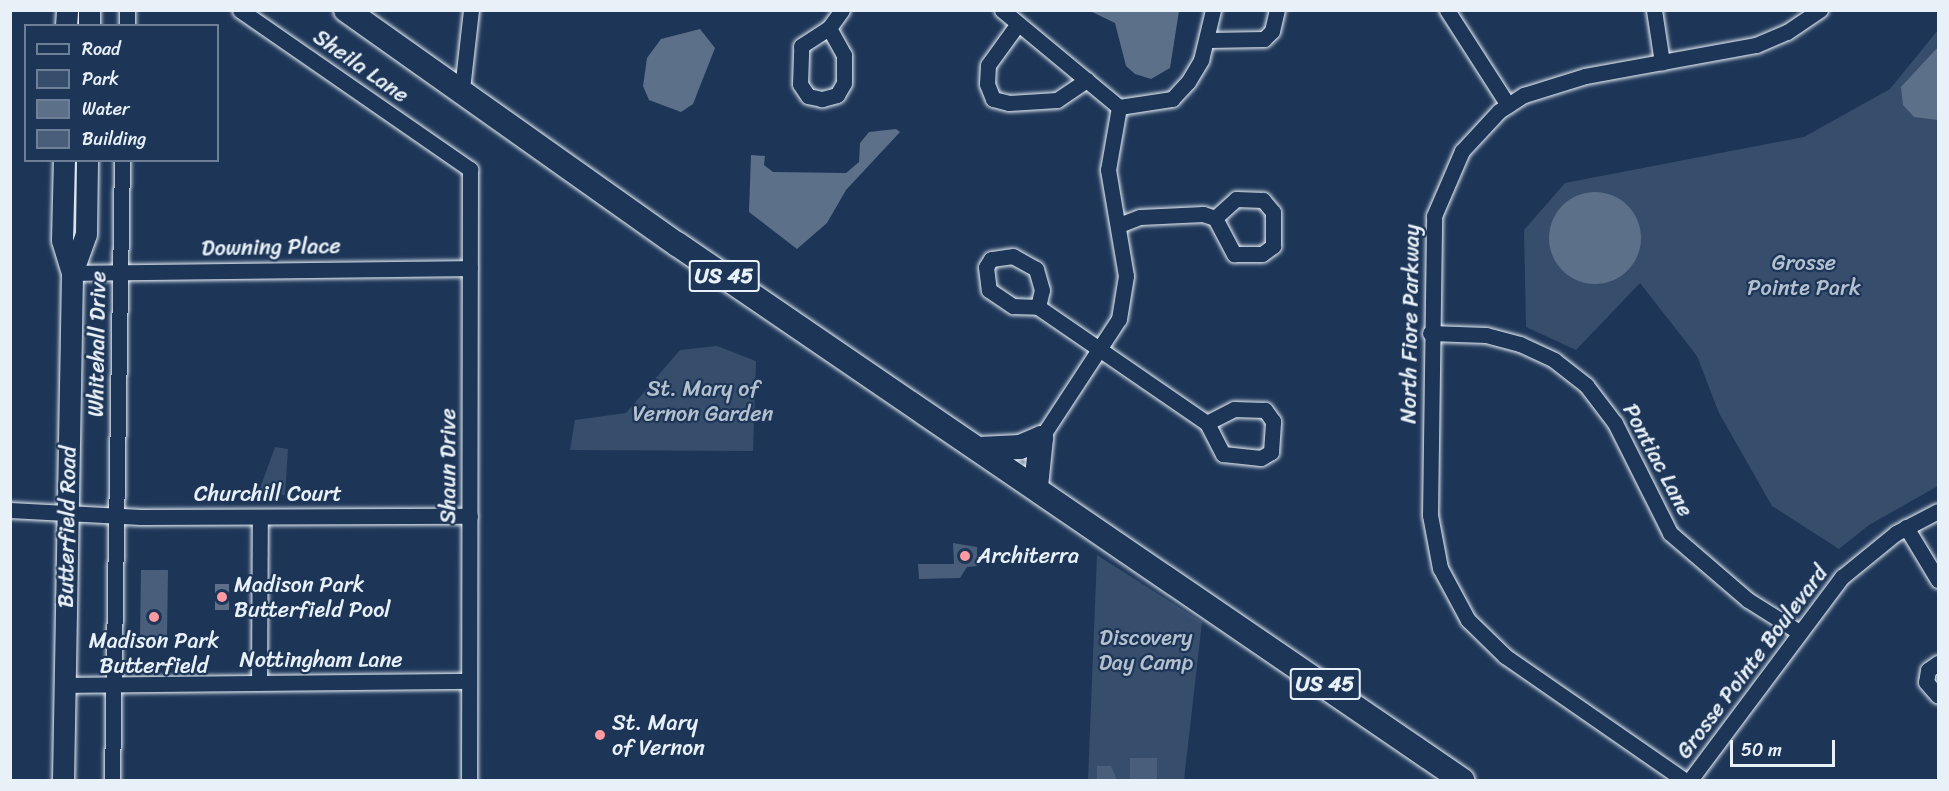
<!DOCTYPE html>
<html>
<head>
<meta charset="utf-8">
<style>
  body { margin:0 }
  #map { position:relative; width:1949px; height:791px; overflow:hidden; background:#1d3557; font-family:Sriracha,sans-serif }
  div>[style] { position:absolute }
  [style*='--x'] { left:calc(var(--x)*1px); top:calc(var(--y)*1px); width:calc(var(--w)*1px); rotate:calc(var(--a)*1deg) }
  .green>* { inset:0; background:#374d6c }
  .water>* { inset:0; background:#5d7089 }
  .round { border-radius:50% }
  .building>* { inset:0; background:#495e7a }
  .roads { filter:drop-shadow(0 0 2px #e8f1f8) drop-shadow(0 0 2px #e8f1f8) }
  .minor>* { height:15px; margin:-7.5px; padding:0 7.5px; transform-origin:7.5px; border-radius:7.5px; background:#1d3557 }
  .secondary>* { height:21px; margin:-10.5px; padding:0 10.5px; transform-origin:10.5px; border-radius:10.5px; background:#1d3557 }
  .primary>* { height:24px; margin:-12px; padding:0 12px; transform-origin:12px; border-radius:12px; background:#1d3557 }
  .dots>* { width:16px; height:16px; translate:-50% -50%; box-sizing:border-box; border:3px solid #1d3557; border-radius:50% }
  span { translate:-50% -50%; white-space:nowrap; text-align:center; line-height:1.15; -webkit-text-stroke:4.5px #1d3557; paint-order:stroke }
  .shield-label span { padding:2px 4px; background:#1d3557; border:2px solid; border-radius:4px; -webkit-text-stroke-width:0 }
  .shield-label { font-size:21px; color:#e8f1f8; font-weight:700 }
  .street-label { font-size:22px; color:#e8f1f8 }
  .park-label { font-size:22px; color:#b3c0ce }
  .poi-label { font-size:22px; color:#e8f1f8 }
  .left { translate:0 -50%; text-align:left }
  .frame { position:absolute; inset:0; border:12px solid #e8f1f8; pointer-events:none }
  .legend { position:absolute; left:24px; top:24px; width:195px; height:138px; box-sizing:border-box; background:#1d3557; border:2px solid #6e8097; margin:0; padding:8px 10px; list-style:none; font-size:18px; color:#e8f1f8 }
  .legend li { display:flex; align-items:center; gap:12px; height:30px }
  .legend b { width:30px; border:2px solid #6e8097 }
  .scale { position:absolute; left:1730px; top:740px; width:105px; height:27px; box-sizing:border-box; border:3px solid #e8f1f8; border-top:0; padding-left:8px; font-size:18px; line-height:21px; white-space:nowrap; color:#e8f1f8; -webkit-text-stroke:4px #1d3557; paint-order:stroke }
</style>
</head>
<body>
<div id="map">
  <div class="green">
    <i style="clip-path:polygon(1938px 30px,1938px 486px,1869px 525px,1839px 549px,1772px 506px,1719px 413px,1697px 356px,1640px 283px,1576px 350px,1526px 327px,1524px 230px,1565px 183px,1804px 137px,1890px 89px)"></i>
    <i style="clip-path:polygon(717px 346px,756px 361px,753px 451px,570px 450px,575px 420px,626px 413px,680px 350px)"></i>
    <i style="clip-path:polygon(275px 447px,288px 449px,285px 495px,258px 494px)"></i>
    <i style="clip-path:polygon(1097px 555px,1202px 622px,1184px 780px,1088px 780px)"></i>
  </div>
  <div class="water">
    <i style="clip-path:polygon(1090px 11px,1179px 11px,1170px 68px,1151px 79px,1135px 74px,1126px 66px,1115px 23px)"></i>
    <i style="clip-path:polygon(700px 29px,715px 48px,693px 104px,681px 112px,649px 100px,643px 86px,647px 58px,661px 39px)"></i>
    <i style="clip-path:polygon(1938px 47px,1938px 120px,1914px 117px,1903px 105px,1901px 87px)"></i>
    <i style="clip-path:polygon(896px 129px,900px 132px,846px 190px,827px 223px,797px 249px,749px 212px,751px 155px,765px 156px,764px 165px,773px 172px,846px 173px,859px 162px,860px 143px,869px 132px)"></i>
    <i class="round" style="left:1549px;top:192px;width:92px;height:92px"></i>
    <i style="clip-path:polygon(215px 584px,229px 584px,229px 610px,215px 610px)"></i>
  </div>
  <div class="building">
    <i style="clip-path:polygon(953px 543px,977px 547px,977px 566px,967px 567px,960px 578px,919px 579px,918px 564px,954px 564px)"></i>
    <i style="clip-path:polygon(141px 570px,168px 570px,167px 636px,140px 636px)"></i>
    <i style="clip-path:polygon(1130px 758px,1157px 758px,1157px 780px,1130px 780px)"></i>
    <i style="clip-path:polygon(1097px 766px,1111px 766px,1117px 780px,1097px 780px)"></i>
  </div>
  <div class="roads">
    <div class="minor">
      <i style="--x:240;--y:10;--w:280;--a:34.7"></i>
      <i style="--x:470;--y:169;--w:611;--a:90.09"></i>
      <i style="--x:1002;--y:10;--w:152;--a:39.7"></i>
      <i style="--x:1119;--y:107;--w:54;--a:-8.6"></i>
      <i style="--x:1172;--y:99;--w:23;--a:-47"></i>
      <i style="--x:1188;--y:82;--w:26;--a:-59"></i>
      <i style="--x:1201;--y:60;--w:51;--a:-76.5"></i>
      <i style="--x:1447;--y:10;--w:113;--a:57.3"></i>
      <i style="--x:1654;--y:10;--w:53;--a:81.3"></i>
      <i style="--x:1017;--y:25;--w:49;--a:125.9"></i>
      <i style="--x:988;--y:65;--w:19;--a:93"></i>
      <i style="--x:987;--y:84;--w:16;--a:68"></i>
      <i style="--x:993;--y:99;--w:16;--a:14"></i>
      <i style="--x:1009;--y:103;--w:48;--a:-3.6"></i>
      <i style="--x:1057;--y:100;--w:36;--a:-34"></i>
      <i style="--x:127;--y:26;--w:16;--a:-90"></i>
      <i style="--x:829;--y:28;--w:31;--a:61"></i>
      <i style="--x:844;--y:55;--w:28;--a:90"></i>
      <i style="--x:844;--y:83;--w:14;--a:120"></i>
      <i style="--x:837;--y:95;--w:16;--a:165"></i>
      <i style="--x:822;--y:99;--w:14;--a:-168"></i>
      <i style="--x:808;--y:96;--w:14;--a:-124"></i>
      <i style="--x:800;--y:84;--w:38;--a:-88"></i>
      <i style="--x:801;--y:46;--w:33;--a:-33"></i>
      <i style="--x:829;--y:28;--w:22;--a:-54"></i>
      <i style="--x:1208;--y:40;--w:56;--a:-1"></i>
      <i style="--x:1264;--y:39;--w:11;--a:-45"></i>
      <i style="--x:1272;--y:31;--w:22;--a:-77"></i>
      <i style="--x:462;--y:89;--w:80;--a:-83.5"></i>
      <i style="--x:1119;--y:225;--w:22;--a:-21"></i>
      <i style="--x:1140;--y:217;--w:63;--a:-2.7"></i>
      <i style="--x:1203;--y:214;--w:13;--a:18"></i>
      <i style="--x:1215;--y:218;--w:41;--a:62.2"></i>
      <i style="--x:1234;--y:254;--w:28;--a:0"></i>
      <i style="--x:1262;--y:254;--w:14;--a:-36"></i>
      <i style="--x:1273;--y:246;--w:34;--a:-90"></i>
      <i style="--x:1273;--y:212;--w:16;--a:-130"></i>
      <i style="--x:1263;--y:200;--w:27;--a:-178"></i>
      <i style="--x:1236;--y:199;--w:28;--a:138"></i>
      <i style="--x:72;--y:273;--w:398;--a:-0.7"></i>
      <i style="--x:1038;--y:307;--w:17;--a:-77"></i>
      <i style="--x:1042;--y:290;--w:22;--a:-106"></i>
      <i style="--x:1036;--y:269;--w:26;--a:-151"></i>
      <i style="--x:1013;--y:256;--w:22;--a:172"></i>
      <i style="--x:991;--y:259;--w:9;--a:122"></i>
      <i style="--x:986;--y:267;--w:23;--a:83"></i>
      <i style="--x:989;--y:290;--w:29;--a:34"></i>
      <i style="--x:1013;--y:306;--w:25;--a:2"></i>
      <i style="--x:1038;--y:307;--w:205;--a:34.5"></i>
      <i style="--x:1207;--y:423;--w:35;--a:63"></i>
      <i style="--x:1223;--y:454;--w:38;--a:6"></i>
      <i style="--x:1261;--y:458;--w:12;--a:-31"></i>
      <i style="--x:1271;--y:452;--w:31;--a:-86"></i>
      <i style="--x:1273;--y:421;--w:14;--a:-126"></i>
      <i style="--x:1265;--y:410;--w:31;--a:-178"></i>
      <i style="--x:1234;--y:409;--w:30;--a:153"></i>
      <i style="--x:1430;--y:333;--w:56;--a:2"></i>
      <i style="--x:1486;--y:335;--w:35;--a:15"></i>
      <i style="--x:1520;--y:344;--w:38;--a:25"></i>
      <i style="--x:1554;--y:360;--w:41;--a:38"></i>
      <i style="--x:1586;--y:385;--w:48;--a:52.7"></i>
      <i style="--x:1615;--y:423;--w:123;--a:63.4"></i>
      <i style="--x:1670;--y:533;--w:103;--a:40.7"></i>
      <i style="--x:1748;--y:600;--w:60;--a:32.1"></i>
      <i style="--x:1041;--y:438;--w:142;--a:-56.8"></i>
      <i style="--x:1119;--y:319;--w:44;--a:-80.8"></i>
      <i style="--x:1126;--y:276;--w:108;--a:-99.6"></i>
      <i style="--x:1108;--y:170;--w:64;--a:-80.1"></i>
      <i style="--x:10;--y:510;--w:131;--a:3.1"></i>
      <i style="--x:141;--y:517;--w:329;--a:-0.2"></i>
      <i style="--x:1906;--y:527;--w:62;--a:58.9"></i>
      <i style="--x:1938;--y:663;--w:12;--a:145"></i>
      <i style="--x:1928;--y:670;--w:12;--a:99"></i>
      <i style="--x:1926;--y:682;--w:18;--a:49"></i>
      <i style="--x:259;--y:683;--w:166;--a:-89.7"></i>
      <i style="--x:65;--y:685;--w:404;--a:-0.6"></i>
      <i style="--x:112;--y:780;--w:620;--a:-89.08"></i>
      <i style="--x:1684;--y:780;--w:218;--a:-145.3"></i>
      <i style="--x:1505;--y:656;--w:52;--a:-135.8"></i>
      <i style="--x:1468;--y:620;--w:59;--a:-118.3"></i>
      <i style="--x:1440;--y:568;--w:54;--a:-100.7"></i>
      <i style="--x:1430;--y:515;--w:299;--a:-89.2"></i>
      <i style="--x:1434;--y:216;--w:71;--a:-66.7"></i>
      <i style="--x:1462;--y:151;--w:54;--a:-47.2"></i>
      <i style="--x:1499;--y:111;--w:30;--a:-33"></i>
      <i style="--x:1524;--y:95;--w:64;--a:-17.3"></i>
      <i style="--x:1585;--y:76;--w:174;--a:-10.3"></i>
      <i style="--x:1756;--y:45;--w:34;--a:-23"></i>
      <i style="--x:1787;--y:32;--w:40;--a:-34"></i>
      <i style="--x:1690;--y:780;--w:254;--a:-53.2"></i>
      <i style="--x:1842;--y:577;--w:70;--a:-39.2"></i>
      <i style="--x:1896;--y:533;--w:47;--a:-27.6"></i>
    </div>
    <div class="secondary">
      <i style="--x:66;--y:26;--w:16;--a:-86"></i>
      <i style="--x:89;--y:26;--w:16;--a:-90"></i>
      <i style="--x:72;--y:273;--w:41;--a:-70.3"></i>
      <i style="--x:86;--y:234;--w:74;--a:-89.2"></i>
      <i style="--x:63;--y:780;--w:507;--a:-88.98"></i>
      <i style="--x:72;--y:273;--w:34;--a:-107"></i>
      <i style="--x:62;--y:240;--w:80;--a:-88.6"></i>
    </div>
    <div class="primary">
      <i style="--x:346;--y:10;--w:405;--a:35.3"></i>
      <i style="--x:677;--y:244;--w:951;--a:34.33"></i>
      <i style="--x:979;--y:449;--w:41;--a:-2.8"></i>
      <i style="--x:1020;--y:447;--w:23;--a:-23"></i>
      <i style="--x:1041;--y:438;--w:48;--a:95.9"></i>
    </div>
  </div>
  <div class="dots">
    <i style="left:965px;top:556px;background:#ff9aa2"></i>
    <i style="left:222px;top:597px;background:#ff9aa2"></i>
    <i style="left:154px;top:617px;background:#ff9aa2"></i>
    <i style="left:600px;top:735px;background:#ff9aa2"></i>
  </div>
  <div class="shield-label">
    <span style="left:724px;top:276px">US 45</span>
    <span style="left:1325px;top:684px">US 45</span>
  </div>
  <div class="street-label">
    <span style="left:361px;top:66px;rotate:35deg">Sheila Lane</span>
    <span style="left:271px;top:247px;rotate:-1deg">Downing Place</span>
    <span style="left:1410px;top:324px;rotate:-89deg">North Fiore Parkway</span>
    <span style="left:97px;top:344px;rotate:-89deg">Whitehall Drive</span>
    <span style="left:1658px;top:460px;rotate:62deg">Pontiac Lane</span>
    <span style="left:448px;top:466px;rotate:-90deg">Shaun Drive</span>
    <span style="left:268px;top:494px">Churchill Court</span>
    <span style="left:67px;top:527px;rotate:-89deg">Butterfield Road</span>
    <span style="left:321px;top:660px">Nottingham Lane</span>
    <span style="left:1752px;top:662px;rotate:-53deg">Grosse Pointe Boulevard</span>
  </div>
  <div class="park-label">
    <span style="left:1804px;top:275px">Grosse<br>Pointe Park</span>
    <span style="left:703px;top:401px">St. Mary of<br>Vernon Garden</span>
    <span style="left:1146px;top:650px">Discovery<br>Day Camp</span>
  </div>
  <div class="poi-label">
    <span class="left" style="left:977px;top:556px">Architerra</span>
    <span class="left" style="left:234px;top:597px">Madison Park<br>Butterfield Pool</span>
    <span style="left:154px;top:653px">Madison Park<br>Butterfield</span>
    <span class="left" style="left:612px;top:735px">St. Mary<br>of Vernon</span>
  </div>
  <div class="frame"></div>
  <ul class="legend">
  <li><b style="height:8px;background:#1d3557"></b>Road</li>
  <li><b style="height:16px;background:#374d6c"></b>Park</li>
  <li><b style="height:16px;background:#5d7089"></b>Water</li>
  <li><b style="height:16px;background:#495e7a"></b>Building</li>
  </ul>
  <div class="scale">50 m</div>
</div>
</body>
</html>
